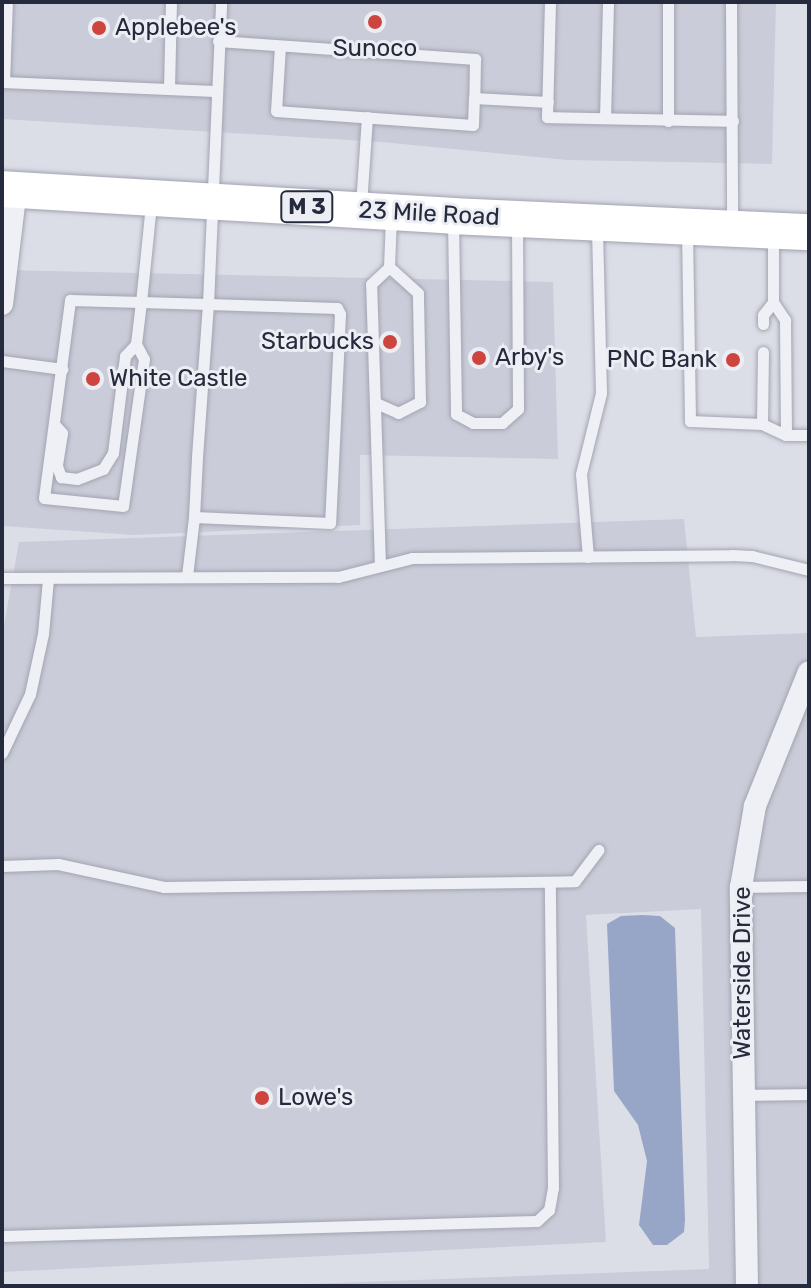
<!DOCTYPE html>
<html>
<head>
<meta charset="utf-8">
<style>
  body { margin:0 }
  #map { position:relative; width:811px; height:1288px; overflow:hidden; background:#dcdee7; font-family:Rubik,sans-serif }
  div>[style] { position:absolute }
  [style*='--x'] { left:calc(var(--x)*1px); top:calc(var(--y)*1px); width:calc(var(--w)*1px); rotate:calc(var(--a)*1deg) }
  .built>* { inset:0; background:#cacdd9 }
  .water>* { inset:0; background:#97a5c7 }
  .roads { filter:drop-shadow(0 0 2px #a2a4b1) drop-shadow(0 0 2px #a2a4b1) }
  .lane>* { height:11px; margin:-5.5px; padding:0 5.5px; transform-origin:5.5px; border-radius:5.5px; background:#eff0f5 }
  .street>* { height:22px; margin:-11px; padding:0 11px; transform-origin:11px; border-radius:11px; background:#eff0f5 }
  .primary>* { height:36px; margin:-18px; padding:0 18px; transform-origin:18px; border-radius:18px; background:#fff }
  .dots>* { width:22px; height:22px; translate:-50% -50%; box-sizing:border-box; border:4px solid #eceef4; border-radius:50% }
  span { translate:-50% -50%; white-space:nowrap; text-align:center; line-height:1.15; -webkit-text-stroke:6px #eceef4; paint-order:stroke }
  .shield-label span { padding:2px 6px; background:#eceef4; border:2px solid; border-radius:6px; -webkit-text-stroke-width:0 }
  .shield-label { font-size:22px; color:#262a3d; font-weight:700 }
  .poi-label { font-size:24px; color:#262a3d }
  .left { translate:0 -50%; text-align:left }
  .right { translate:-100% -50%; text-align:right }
  .street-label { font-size:24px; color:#262a3d }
  .frame { position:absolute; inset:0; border:4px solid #262a3d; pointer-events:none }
</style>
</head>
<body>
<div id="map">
  <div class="built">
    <i style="clip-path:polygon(2px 2px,776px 2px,772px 164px,567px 160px,381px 142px,2px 119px)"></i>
    <i style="clip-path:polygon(2px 270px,553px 282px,558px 459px,360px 455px,360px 525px,134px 535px,2px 526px)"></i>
    <i style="clip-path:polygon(684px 519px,696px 637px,809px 633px,809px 1286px,252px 1286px,709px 1269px,701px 909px,586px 915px,606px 1242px,2px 1272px,2px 636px,19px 542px)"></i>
  </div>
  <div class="water">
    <i style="clip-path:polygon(642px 915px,660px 916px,675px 928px,685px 1220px,684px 1232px,667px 1245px,653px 1245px,639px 1225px,647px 1161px,638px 1125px,614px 1091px,607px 924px,621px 916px)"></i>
  </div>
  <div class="roads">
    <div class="lane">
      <i style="--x:550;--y:2;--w:115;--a:91.5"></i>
      <i style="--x:547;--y:117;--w:186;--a:1.2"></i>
      <i style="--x:668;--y:2;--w:119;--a:90"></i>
      <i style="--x:731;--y:2;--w:223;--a:89.7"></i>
      <i style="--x:218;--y:41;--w:258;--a:4"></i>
      <i style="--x:475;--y:59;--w:39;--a:91"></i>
      <i style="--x:280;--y:46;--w:65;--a:93.5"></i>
      <i style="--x:276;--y:111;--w:197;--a:4.1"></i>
      <i style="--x:473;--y:125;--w:27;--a:-88"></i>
      <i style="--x:474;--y:98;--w:74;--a:3.1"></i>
      <i style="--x:2;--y:82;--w:213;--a:2.4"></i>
      <i style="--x:4;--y:82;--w:80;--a:-87.9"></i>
      <i style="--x:169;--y:89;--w:87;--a:-88.7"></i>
      <i style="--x:605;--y:118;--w:116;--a:-88.5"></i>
      <i style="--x:151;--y:204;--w:99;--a:95.8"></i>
      <i style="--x:141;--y:302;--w:42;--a:96.8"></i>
      <i style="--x:136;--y:344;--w:17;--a:62"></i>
      <i style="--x:144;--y:359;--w:148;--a:98.1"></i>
      <i style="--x:123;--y:506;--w:79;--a:-174.2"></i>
      <i style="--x:44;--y:498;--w:200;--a:-82.5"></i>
      <i style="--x:70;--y:300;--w:71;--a:1.6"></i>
      <i style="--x:141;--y:302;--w:67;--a:1.7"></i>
      <i style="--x:208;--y:304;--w:129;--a:1.8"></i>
      <i style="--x:337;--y:308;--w:7;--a:63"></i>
      <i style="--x:340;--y:314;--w:209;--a:92.7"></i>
      <i style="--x:330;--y:523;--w:136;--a:-177.5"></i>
      <i style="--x:194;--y:517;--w:60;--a:-87.1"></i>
      <i style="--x:197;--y:457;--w:153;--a:-85.9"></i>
      <i style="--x:208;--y:304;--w:46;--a:-87.5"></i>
      <i style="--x:210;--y:258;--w:256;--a:-87.5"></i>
      <i style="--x:361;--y:205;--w:88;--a:-86.1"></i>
      <i style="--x:453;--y:220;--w:194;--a:89.1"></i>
      <i style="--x:456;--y:414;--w:19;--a:28"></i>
      <i style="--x:473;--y:423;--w:29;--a:0"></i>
      <i style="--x:502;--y:423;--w:21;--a:-41"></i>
      <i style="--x:518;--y:409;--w:187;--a:-90.3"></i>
      <i style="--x:687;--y:230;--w:191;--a:89.1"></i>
      <i style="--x:690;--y:421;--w:72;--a:2.4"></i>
      <i style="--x:762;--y:424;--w:26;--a:25"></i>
      <i style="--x:786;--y:435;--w:23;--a:0"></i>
      <i style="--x:773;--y:236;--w:66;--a:90"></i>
      <i style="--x:773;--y:302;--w:22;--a:56"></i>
      <i style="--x:785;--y:320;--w:115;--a:89.5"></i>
      <i style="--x:763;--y:324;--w:9;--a:-90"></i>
      <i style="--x:763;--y:315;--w:16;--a:-52"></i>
      <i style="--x:2;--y:361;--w:61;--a:7.6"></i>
      <i style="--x:376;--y:403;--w:24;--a:24"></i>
      <i style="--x:398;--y:413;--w:25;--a:-27"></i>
      <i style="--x:420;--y:402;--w:109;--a:-91.1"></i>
      <i style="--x:418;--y:293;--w:39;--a:-138"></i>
      <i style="--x:54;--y:424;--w:12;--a:48"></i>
      <i style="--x:62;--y:433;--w:33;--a:99"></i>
      <i style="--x:57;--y:466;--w:12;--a:70"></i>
      <i style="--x:61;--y:477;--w:16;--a:7"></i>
      <i style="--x:77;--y:479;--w:28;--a:-21"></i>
      <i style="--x:103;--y:469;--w:19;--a:-58"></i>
      <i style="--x:113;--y:453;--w:98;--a:-82.9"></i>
      <i style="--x:125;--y:356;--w:16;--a:-47"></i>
      <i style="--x:762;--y:424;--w:72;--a:-89.2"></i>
      <i style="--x:588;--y:557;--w:83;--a:-94.8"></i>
      <i style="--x:581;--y:474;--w:83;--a:-76.1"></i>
      <i style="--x:601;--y:393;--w:166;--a:-91.4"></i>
      <i style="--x:380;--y:566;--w:282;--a:-91.8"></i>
      <i style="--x:371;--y:284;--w:25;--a:-43"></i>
      <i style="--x:389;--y:267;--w:50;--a:-87.7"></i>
      <i style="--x:187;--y:576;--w:59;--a:-83.2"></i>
      <i style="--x:2;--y:578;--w:336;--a:-0.2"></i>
      <i style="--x:338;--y:577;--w:76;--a:-14.4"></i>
      <i style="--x:412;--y:558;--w:320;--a:-0.5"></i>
      <i style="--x:732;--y:555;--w:20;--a:3"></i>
      <i style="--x:752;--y:556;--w:59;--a:13.8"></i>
      <i style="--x:2;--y:753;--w:65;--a:-64.6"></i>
      <i style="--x:30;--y:694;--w:61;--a:-77.8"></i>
      <i style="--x:43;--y:634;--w:55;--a:-84.8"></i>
      <i style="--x:2;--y:866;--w:56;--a:-2"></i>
      <i style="--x:58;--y:864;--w:108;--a:12.2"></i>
      <i style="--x:164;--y:887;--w:411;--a:-0.8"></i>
      <i style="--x:575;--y:881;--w:39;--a:-53"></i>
      <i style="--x:741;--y:887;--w:68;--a:-0.8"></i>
      <i style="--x:744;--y:1095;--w:65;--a:-0.9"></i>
      <i style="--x:2;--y:1236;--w:535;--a:-1.61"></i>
      <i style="--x:537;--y:1221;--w:16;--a:-43"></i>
      <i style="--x:549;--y:1210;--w:22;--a:-80"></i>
      <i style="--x:553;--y:1188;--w:306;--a:-90.6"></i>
    </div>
    <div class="street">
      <i style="--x:2;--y:304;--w:116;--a:-83.1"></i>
      <i style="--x:747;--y:1286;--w:399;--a:-90.9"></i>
      <i style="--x:741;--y:887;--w:82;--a:-80.2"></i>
      <i style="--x:755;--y:806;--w:144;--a:-68.1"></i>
    </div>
    <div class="primary">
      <i style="--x:2;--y:189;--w:452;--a:3.4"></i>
      <i style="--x:453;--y:216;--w:356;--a:2.6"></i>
    </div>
  </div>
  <div class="dots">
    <i style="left:375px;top:22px;background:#ce453f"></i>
    <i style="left:99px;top:28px;background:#ce453f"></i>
    <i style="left:390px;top:342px;background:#ce453f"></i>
    <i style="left:479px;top:358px;background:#ce453f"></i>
    <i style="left:733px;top:360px;background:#ce453f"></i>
    <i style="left:93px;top:379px;background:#ce453f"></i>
    <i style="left:262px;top:1098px;background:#ce453f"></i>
  </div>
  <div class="shield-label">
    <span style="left:307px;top:207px">M 3</span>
  </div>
  <div class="poi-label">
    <span class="left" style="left:115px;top:28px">Applebee's</span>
    <span style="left:375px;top:49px">Sunoco</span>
    <span class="right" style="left:374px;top:342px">Starbucks</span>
    <span class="left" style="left:495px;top:358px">Arby's</span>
    <span class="right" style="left:717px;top:360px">PNC Bank</span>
    <span class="left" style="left:109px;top:379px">White Castle</span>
    <span class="left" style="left:278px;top:1098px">Lowe's</span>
  </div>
  <div class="street-label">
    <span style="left:429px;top:214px;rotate:3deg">23 Mile Road</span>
    <span style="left:743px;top:973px;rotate:-90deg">Waterside Drive</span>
  </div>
  <div class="frame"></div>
</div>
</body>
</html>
